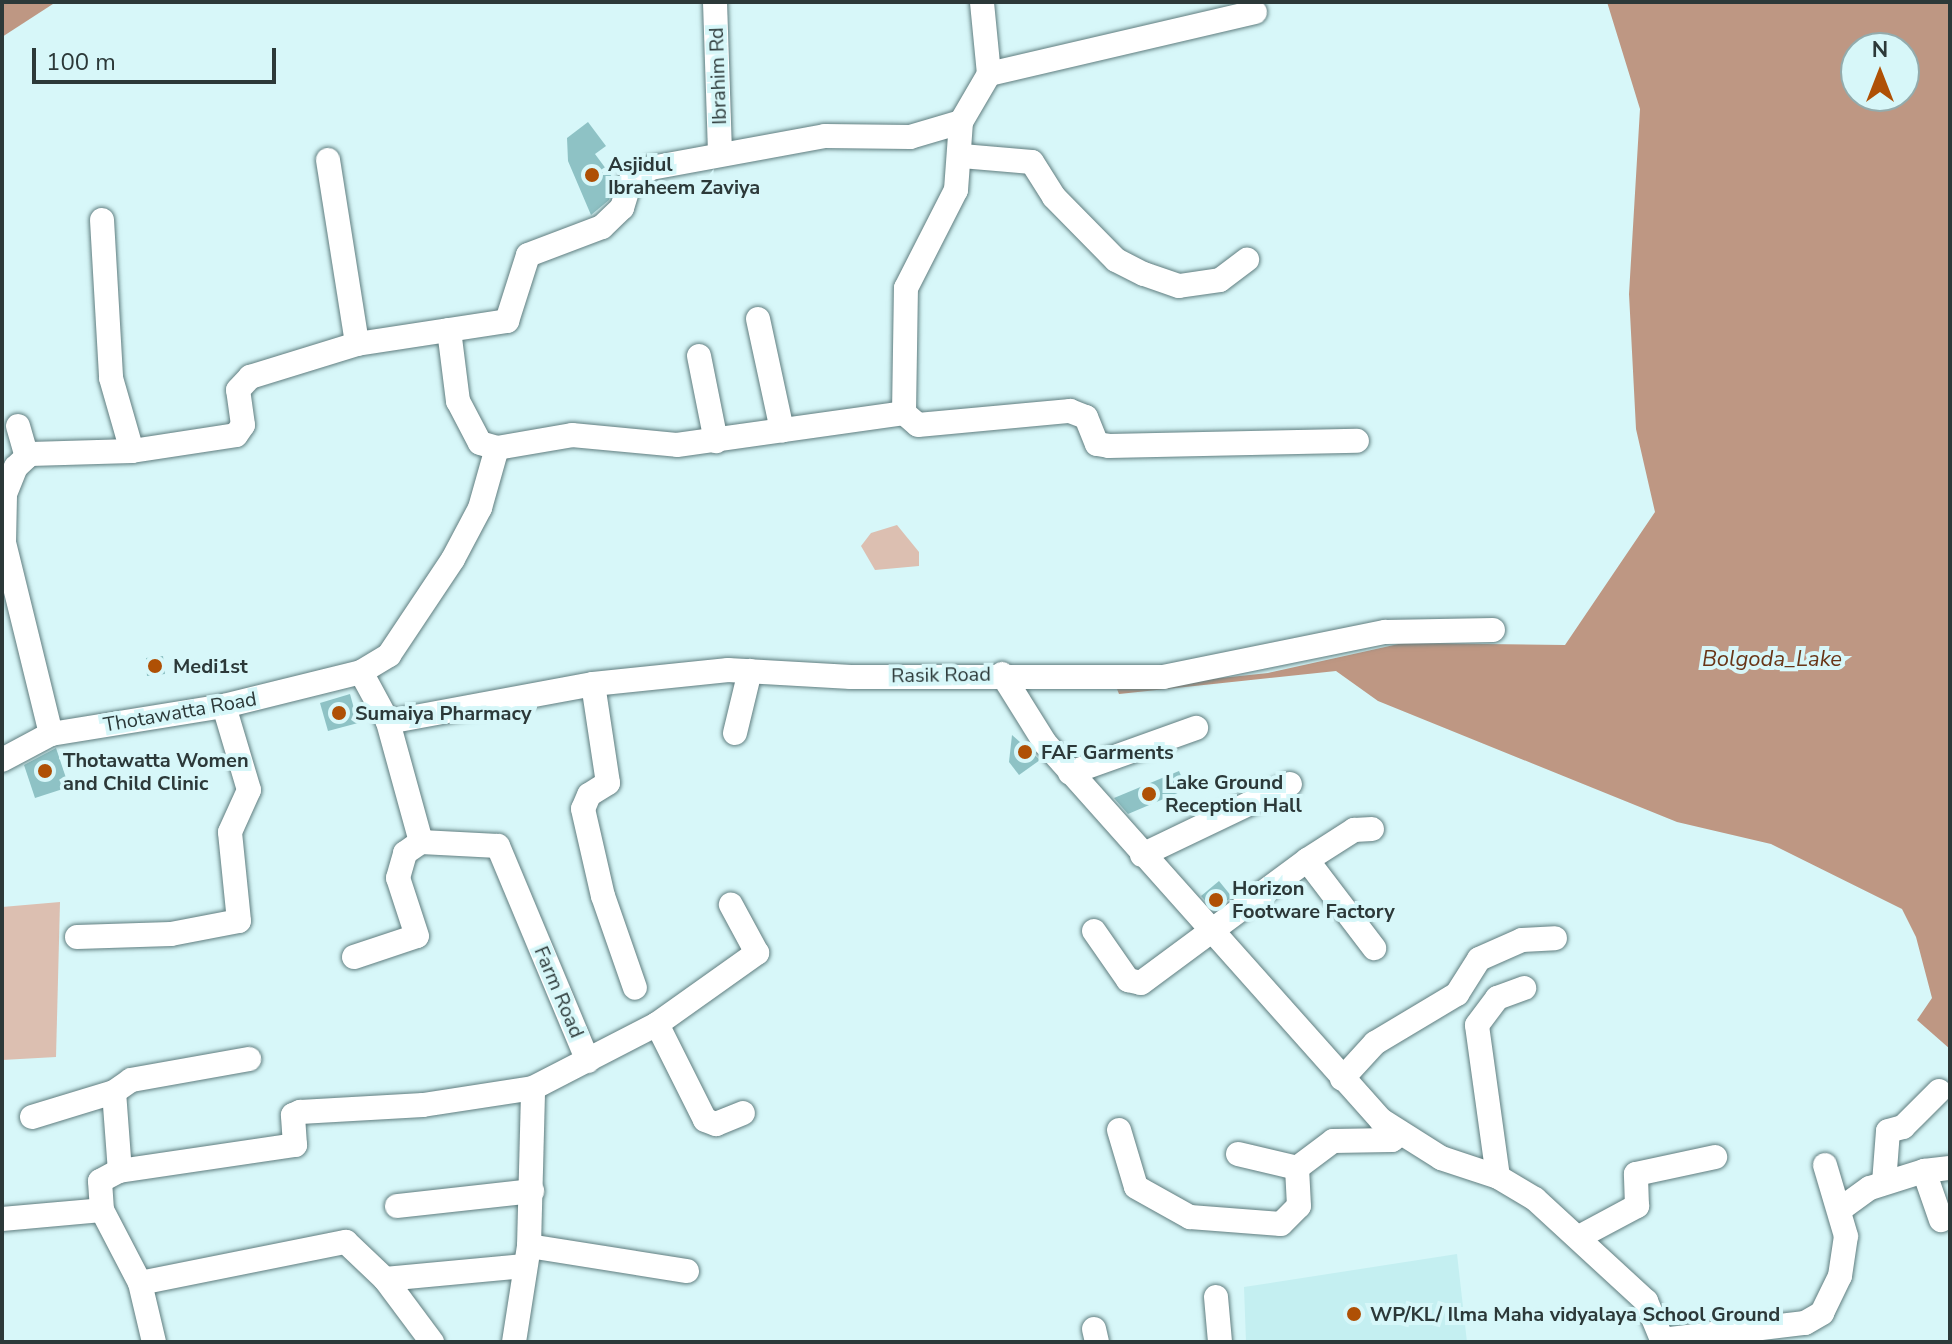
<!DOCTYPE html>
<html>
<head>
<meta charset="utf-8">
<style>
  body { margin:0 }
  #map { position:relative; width:1952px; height:1344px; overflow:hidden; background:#d7f7f9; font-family:"Nunito Sans",sans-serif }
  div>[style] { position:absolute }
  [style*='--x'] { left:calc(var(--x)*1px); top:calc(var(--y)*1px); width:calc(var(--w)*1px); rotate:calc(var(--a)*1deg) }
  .built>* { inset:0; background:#c4eff1 }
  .green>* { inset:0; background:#dcbfb1 }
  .water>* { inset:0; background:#be9783 }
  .building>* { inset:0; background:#8ec2c5 }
  .roads { filter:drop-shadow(0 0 2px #607d7f) drop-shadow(0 0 2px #607d7f) }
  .minor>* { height:24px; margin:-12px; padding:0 12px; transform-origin:12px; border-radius:12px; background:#fff }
  .dots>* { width:22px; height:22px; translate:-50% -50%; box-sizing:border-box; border:4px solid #d7f7f9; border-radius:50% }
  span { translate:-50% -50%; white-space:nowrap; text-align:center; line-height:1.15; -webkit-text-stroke:8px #d7f7f9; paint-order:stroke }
  .street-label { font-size:20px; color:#2c3939 }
  .poi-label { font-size:20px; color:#2c3939; font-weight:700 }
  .left { translate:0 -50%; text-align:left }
  .water-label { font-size:22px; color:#693517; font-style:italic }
  .frame { position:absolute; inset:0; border:4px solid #2c3939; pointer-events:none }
  .north { position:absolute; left:1840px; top:32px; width:80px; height:80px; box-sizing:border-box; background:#d7f7f9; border:2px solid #93abac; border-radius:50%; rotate:0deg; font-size:22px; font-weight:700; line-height:32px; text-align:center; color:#2c3939 }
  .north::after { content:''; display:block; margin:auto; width:28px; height:36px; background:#af5005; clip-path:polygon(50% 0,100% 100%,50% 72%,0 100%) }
  .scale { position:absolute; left:32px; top:48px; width:244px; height:36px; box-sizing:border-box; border:4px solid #2c3939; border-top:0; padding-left:10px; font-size:24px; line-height:28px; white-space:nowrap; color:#2c3939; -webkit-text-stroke:6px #d7f7f9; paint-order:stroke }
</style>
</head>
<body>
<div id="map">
  <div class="built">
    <i style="clip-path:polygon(1457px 1254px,1467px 1342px,1246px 1342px,1244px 1287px)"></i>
  </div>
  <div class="green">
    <i style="clip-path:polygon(897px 525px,919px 552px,919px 566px,875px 570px,861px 546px,871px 533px)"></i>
    <i style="clip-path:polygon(60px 902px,56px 1057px,2px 1060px,2px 907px)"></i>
  </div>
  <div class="water">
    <i style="clip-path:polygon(2px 2px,56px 2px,2px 37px)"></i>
    <i style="clip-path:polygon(evenodd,1607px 2px,1950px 2px,1950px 1049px,1917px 1020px,1932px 998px,1916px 937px,1902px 909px,1771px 844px,1677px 822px,1378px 701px,1336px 671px,1119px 694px,1117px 689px,1268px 673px,1403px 643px,1565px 645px,1655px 512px,1636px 429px,1629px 294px,1640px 109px,1607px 2px,1856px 48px,1904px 48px,1904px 96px,1856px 96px,1856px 48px)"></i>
  </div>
  <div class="building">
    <i style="clip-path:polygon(588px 122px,606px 146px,595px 154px,615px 181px,609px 200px,591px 215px,568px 161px,567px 138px)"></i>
    <i style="clip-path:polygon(163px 656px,165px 674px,147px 676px,146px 658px)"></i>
    <i style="clip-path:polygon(350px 694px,358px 723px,328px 731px,320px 703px)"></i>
    <i style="clip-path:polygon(1012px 735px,1040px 760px,1019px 775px,1009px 762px)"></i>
    <i style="clip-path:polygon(56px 748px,69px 787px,35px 798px,24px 765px)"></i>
    <i style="clip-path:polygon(1179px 771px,1187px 789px,1128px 814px,1114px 798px)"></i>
    <i style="clip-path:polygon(1219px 881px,1232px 897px,1214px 910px,1201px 896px)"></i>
  </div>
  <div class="roads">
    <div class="minor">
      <i style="--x:715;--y:2;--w:149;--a:88.1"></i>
      <i style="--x:989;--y:74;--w:273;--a:-13.1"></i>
      <i style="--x:962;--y:156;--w:70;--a:4.9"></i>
      <i style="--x:1032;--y:162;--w:41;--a:57.8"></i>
      <i style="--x:1054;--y:197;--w:88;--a:45.5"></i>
      <i style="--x:1116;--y:260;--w:31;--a:27"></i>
      <i style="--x:1144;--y:274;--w:37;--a:19"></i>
      <i style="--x:1179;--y:286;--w:41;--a:-8.3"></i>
      <i style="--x:1220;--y:280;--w:34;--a:-37"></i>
      <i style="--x:328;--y:160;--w:186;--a:81"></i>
      <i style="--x:102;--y:220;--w:158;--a:86.7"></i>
      <i style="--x:111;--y:378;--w:76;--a:74"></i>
      <i style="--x:758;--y:319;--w:114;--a:77.8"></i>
      <i style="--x:449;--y:330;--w:72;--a:82.8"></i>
      <i style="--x:458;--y:401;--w:47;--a:62.4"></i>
      <i style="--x:480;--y:443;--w:18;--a:16"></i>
      <i style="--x:699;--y:356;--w:87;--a:78.7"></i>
      <i style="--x:904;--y:413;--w:18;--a:41"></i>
      <i style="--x:918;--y:425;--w:153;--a:-5.3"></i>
      <i style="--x:1070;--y:411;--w:17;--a:21"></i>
      <i style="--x:1086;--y:417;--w:29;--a:68"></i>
      <i style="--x:1097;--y:444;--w:12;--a:9"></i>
      <i style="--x:1109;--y:446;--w:248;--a:-1.2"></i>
      <i style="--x:18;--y:426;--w:32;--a:74"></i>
      <i style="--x:361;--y:672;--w:57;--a:61.6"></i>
      <i style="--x:388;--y:722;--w:124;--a:74.6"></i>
      <i style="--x:421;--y:842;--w:77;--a:3"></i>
      <i style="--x:498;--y:846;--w:233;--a:67.3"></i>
      <i style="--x:1002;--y:674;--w:81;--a:58.1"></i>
      <i style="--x:1045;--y:743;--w:505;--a:48.29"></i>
      <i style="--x:1381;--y:1120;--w:71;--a:32.3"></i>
      <i style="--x:1441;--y:1158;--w:60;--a:18.4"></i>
      <i style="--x:1498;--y:1177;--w:43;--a:30.7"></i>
      <i style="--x:1535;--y:1199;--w:151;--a:42.6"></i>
      <i style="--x:1646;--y:1301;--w:44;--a:67.5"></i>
      <i style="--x:593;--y:684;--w:100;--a:81.4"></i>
      <i style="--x:608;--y:783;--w:22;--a:148"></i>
      <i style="--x:589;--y:795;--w:15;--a:113"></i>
      <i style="--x:583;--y:809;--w:89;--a:77.1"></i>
      <i style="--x:603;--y:896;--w:97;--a:70.8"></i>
      <i style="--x:388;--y:722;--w:208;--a:-10.5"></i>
      <i style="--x:593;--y:684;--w:136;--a:-5.9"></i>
      <i style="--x:728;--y:670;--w:123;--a:3.3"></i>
      <i style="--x:851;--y:677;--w:312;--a:0"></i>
      <i style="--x:1163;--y:677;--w:227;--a:-11.5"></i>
      <i style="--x:1385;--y:632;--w:108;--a:-1.1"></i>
      <i style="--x:735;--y:733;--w:64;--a:-76.4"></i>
      <i style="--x:51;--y:734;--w:197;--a:-103.8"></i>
      <i style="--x:4;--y:543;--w:49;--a:-88.8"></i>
      <i style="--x:5;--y:494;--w:29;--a:-68"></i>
      <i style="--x:16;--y:467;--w:19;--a:-43"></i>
      <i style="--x:30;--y:454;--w:102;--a:-1.7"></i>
      <i style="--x:132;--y:451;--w:105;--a:-8.7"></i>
      <i style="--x:236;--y:435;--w:12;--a:-55"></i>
      <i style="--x:243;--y:425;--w:35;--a:-98"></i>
      <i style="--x:238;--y:390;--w:18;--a:-47"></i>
      <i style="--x:250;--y:377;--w:112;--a:-17.1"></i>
      <i style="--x:357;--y:344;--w:152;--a:-8.7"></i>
      <i style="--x:507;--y:321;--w:69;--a:-72.3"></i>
      <i style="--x:528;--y:255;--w:79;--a:-20.7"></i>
      <i style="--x:602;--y:227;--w:28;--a:-44"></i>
      <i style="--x:622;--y:208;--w:27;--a:-73"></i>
      <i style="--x:630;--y:182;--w:25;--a:-34"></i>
      <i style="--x:651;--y:168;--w:177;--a:-10.4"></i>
      <i style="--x:825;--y:136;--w:85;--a:0.7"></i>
      <i style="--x:910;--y:137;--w:53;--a:-16.4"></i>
      <i style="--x:2;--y:760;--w:55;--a:-28"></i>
      <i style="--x:51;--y:734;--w:175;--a:-9.2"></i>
      <i style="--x:224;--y:706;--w:141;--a:-13.9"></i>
      <i style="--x:361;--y:672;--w:33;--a:-31"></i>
      <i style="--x:389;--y:655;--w:115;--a:-56.3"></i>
      <i style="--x:453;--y:559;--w:58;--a:-62.1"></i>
      <i style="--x:480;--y:508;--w:62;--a:-74.2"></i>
      <i style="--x:497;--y:448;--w:76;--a:-9.8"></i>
      <i style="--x:572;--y:435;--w:105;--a:5.4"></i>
      <i style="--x:677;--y:445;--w:229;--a:-8"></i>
      <i style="--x:904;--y:413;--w:125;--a:-89.1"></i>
      <i style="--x:906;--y:288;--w:110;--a:-63"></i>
      <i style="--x:956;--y:190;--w:68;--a:-85.8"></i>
      <i style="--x:961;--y:122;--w:56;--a:-59.7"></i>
      <i style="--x:989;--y:74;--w:72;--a:-95.6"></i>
      <i style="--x:1070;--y:773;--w:134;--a:-19.7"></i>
      <i style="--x:1142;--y:855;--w:164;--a:-25.6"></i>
      <i style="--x:1307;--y:860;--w:111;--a:52.7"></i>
      <i style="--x:1094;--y:931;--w:60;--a:55.2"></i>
      <i style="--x:1128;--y:980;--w:13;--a:13"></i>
      <i style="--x:1141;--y:983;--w:207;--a:-36.5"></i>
      <i style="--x:1307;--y:860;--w:56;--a:-32.6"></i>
      <i style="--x:1354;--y:830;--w:18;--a:-3"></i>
      <i style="--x:77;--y:937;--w:94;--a:-1.8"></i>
      <i style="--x:171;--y:934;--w:69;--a:-10.8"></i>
      <i style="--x:239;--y:921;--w:89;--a:-95.8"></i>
      <i style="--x:230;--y:832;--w:46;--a:-65.7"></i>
      <i style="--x:249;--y:790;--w:88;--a:-106.6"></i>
      <i style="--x:354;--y:957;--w:66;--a:-18.4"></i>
      <i style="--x:417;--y:936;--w:61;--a:-108.1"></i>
      <i style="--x:398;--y:878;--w:26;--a:-74"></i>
      <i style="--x:405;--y:853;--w:19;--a:-35"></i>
      <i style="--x:657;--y:1024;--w:107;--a:63.4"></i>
      <i style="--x:705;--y:1120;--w:12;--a:20"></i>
      <i style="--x:716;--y:1124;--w:29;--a:-22"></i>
      <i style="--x:1342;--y:1079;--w:49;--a:-47.5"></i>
      <i style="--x:1375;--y:1043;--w:96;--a:-30.9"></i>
      <i style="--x:1457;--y:994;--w:41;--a:-57.8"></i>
      <i style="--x:1479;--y:959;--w:47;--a:-23.8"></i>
      <i style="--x:1522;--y:940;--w:33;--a:-3"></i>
      <i style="--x:114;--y:1092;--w:79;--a:85.7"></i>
      <i style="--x:32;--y:1117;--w:86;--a:-17"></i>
      <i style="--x:114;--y:1092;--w:21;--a:-35"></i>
      <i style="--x:131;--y:1080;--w:120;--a:-10.1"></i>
      <i style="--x:1119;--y:1130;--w:59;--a:73.4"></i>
      <i style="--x:1136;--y:1187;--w:62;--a:29.1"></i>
      <i style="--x:1190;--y:1217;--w:91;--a:4.4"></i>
      <i style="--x:1281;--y:1224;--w:25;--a:-45"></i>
      <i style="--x:1299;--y:1206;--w:38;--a:-93"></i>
      <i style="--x:1238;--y:1154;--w:61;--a:13.3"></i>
      <i style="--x:1297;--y:1168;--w:45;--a:-36.9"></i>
      <i style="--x:1333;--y:1141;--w:59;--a:-1"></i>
      <i style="--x:1392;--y:1140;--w:11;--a:-38"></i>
      <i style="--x:1924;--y:1171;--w:26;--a:-7"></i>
      <i style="--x:1498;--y:1177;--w:153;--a:-97.9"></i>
      <i style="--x:1477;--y:1025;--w:34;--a:-53"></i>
      <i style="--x:1497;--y:998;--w:29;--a:-20"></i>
      <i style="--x:1884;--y:1183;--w:52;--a:-85.6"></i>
      <i style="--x:1888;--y:1131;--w:16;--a:-15"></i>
      <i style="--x:1903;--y:1127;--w:51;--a:-45"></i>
      <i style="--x:397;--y:1206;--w:136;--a:-6.3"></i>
      <i style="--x:1842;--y:1208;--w:34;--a:-36"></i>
      <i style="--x:1870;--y:1188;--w:57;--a:-17.5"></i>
      <i style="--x:1924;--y:1171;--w:52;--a:70.9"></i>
      <i style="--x:102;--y:1210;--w:82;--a:62.5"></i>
      <i style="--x:140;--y:1283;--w:61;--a:76.7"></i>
      <i style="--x:2;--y:1219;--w:100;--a:-5.1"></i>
      <i style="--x:102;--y:1210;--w:29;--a:-94"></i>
      <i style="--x:100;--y:1181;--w:21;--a:-28"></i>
      <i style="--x:119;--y:1171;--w:178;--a:-8.4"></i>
      <i style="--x:295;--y:1145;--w:30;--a:-94"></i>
      <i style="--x:293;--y:1115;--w:8;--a:-23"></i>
      <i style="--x:300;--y:1112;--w:123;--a:-3.3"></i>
      <i style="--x:423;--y:1105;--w:111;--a:-8.8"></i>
      <i style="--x:533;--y:1088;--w:140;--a:-27.3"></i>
      <i style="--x:657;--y:1024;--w:123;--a:-35.4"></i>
      <i style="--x:757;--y:953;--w:55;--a:-118.4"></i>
      <i style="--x:1579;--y:1237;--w:66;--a:-28.1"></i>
      <i style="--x:1637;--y:1206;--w:32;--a:-92"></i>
      <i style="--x:1636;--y:1174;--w:81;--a:-12.1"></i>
      <i style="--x:529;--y:1246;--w:160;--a:9"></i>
      <i style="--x:385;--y:1279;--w:140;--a:-5.3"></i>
      <i style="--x:140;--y:1283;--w:210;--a:-11.3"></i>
      <i style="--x:346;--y:1242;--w:54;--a:43.5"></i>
      <i style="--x:385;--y:1279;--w:79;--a:53.3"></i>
      <i style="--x:1216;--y:1297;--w:45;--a:84.9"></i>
      <i style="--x:1094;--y:1329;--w:13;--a:77"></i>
      <i style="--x:1662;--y:1340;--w:144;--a:-6.8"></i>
      <i style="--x:1805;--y:1323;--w:20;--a:-30"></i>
      <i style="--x:1822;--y:1313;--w:41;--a:-64.1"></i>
      <i style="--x:1840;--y:1276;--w:40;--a:-81.5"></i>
      <i style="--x:1846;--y:1236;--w:74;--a:-106.5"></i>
      <i style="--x:514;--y:1342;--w:97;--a:-81.1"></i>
      <i style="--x:529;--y:1246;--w:158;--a:-88.5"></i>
    </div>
  </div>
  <div class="dots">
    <i style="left:592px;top:175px;background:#af5005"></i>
    <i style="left:155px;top:666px;background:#af5005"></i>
    <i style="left:339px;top:713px;background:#af5005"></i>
    <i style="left:1025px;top:752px;background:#af5005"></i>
    <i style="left:45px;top:771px;background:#af5005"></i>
    <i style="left:1149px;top:794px;background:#af5005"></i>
    <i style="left:1216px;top:900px;background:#af5005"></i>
    <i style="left:1354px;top:1314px;background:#af5005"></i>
  </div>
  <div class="street-label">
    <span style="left:718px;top:76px;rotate:-92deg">Ibrahim Rd</span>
    <span style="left:941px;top:675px;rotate:-1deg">Rasik Road</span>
    <span style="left:180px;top:712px;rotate:-10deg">Thotawatta Road</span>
    <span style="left:559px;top:992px;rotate:67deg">Farm Road</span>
  </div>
  <div class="poi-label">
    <span class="left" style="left:608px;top:176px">Asjidul<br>Ibraheem Zaviya</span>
    <span class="left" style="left:173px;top:666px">Medi1st</span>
    <span class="left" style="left:355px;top:713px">Sumaiya Pharmacy</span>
    <span class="left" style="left:1041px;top:752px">FAF Garments</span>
    <span class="left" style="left:63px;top:772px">Thotawatta Women<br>and Child Clinic</span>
    <span class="left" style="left:1165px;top:794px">Lake Ground<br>Reception Hall</span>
    <span class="left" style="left:1232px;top:900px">Horizon<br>Footware Factory</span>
    <span class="left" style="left:1370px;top:1314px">WP/KL/ Ilma Maha vidyalaya School Ground</span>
  </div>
  <div class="water-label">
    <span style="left:1772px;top:660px">Bolgoda_Lake</span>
  </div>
  <div class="frame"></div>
  <div class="north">N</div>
  <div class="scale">100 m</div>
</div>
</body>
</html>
